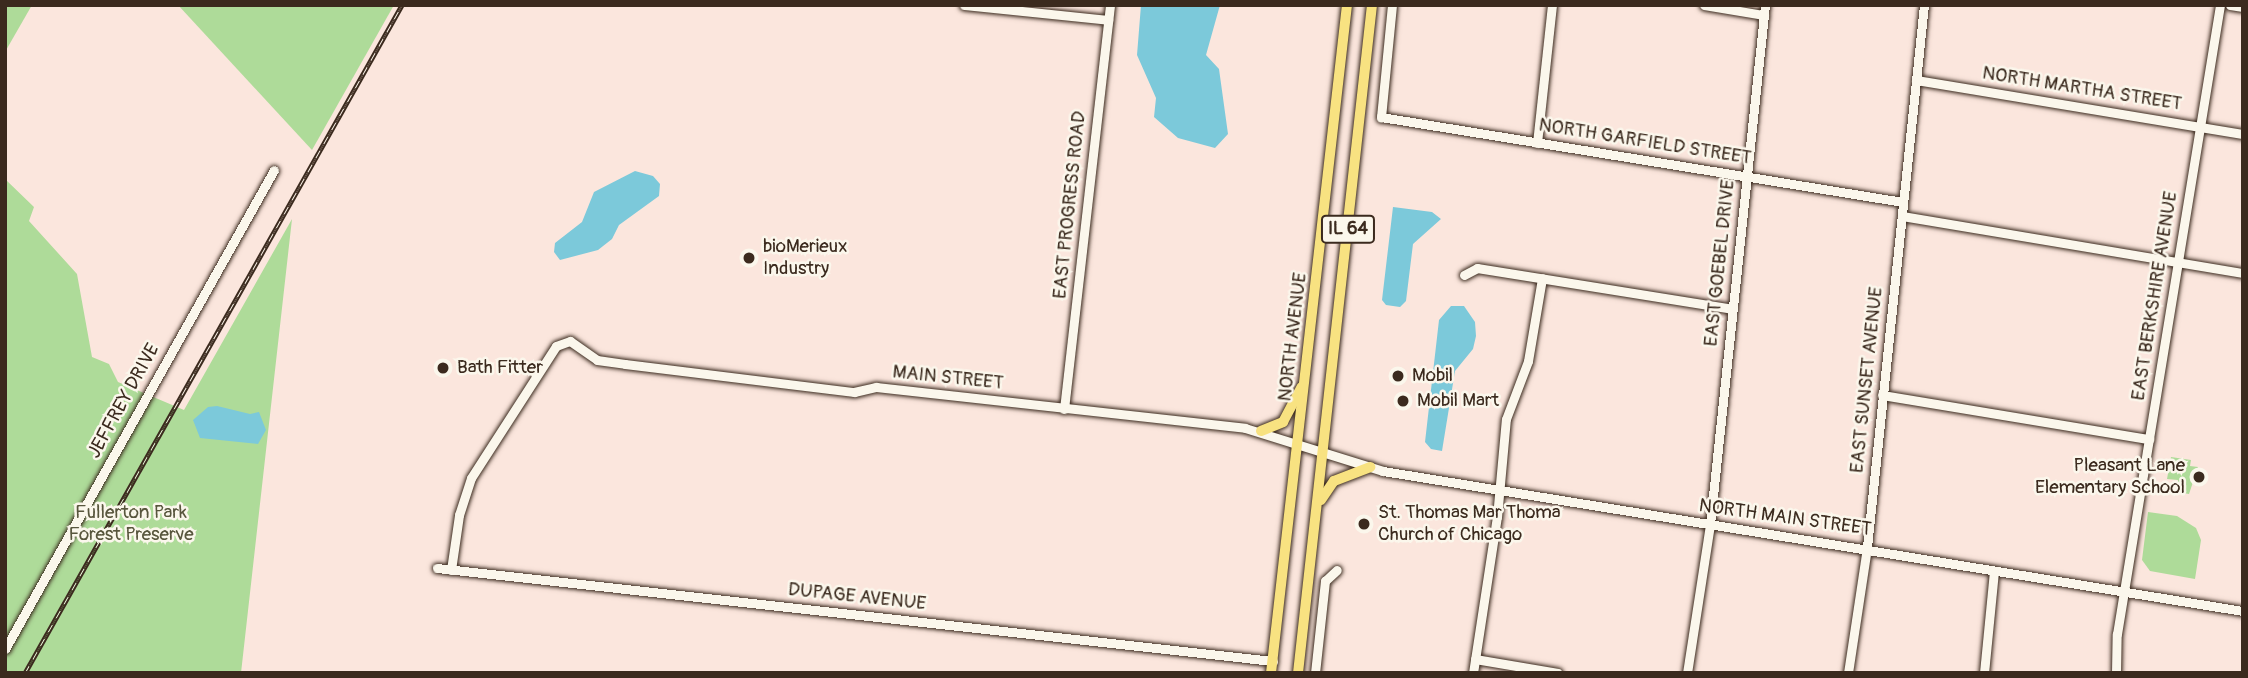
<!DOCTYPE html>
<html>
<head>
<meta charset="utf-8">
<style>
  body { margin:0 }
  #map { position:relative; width:2248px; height:678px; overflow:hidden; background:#fbe6dd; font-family:Pangolin,sans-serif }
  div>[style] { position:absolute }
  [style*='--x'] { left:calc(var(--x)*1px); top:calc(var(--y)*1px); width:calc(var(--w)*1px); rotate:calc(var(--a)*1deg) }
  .green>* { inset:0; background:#aedb99 }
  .water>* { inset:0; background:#7cc9da }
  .roads { filter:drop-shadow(0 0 2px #3b2a1e) drop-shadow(0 0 2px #3b2a1e) }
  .minor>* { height:9px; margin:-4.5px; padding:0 4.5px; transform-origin:4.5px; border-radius:4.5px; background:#fbf7ec }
  .major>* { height:10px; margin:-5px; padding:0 5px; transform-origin:5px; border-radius:5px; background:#f8e281 }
  .rail>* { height:5px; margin-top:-2.5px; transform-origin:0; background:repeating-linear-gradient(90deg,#fbf7ec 0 8px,#3b2a1e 0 16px); box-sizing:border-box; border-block:2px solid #3b2a1e }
  .dots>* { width:19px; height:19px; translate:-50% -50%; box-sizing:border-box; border:4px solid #fbf7ec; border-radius:50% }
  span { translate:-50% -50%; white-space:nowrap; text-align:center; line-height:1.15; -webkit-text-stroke:5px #fbf7ec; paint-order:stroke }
  .shield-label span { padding:2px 5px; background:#fbf7ec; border:2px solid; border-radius:5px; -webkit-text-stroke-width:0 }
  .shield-label { font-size:18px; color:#3b2a1e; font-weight:700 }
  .street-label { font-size:19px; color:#3b2a1e }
  .poi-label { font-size:19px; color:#3b2a1e }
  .left { translate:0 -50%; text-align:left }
  .right { translate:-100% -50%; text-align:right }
  .park-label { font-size:19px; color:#58563d }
  .frame { position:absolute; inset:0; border:7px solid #3b2a1e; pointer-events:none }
</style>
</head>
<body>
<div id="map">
  <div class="green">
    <i style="clip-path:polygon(5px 5px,32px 5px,5px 52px)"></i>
    <i style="clip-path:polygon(178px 5px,394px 5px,312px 150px)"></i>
    <i style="clip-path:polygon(5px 179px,34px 207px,29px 221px,77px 274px,92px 357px,109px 364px,118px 382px,184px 410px,292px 219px,241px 673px,5px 673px)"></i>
    <i style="clip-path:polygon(2171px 457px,2191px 460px,2190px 466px,2198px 467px,2189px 494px,2177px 492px,2178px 480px,2167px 479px)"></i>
    <i style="clip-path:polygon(2148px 512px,2177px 516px,2196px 528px,2201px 540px,2195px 579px,2150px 571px,2142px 560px)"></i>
  </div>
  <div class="water">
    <i style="clip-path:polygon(1141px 5px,1220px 5px,1206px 55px,1219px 69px,1228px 134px,1215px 148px,1178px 138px,1154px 117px,1156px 98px,1137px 55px)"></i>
    <i style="clip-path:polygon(635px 171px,653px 176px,660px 184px,659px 196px,619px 225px,612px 239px,598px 250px,560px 260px,554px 252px,555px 243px,582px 222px,594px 192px)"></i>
    <i style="clip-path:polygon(1393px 207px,1432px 212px,1441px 219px,1413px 244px,1406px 301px,1400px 307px,1386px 305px,1382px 300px)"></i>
    <i style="clip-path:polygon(1451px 306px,1464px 306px,1475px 322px,1476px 336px,1473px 349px,1455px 371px,1442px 451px,1431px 449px,1425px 442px,1439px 320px)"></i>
    <i style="clip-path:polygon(217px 406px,250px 414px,259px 412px,266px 430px,258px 444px,200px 438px,193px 420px,208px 407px)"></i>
  </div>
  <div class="roads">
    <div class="minor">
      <i style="--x:964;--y:5;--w:145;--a:5.9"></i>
      <i style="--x:1392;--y:5;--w:113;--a:95.6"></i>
      <i style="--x:1381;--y:117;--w:529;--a:9.25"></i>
      <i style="--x:1704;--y:5;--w:61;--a:9.5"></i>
      <i style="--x:2230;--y:5;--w:13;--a:9"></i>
      <i style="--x:1916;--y:80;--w:331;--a:9.4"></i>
      <i style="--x:1537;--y:143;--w:139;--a:-83.8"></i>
      <i style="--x:1902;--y:216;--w:346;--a:9.5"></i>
      <i style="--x:1464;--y:275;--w:15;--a:-28"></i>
      <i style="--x:1477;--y:268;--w:258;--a:9.1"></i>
      <i style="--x:1882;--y:395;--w:271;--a:9.4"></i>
      <i style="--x:1064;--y:409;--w:407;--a:-83.5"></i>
      <i style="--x:437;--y:568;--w:841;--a:6.35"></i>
      <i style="--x:451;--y:570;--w:56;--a:-81.7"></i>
      <i style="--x:459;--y:515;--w:39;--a:-72"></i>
      <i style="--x:471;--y:478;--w:157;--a:-57.2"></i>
      <i style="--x:556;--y:346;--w:15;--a:-20"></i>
      <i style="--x:570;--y:341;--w:33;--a:35"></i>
      <i style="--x:597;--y:360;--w:28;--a:8"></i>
      <i style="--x:625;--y:364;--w:231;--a:7"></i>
      <i style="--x:854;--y:392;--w:23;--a:-13"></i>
      <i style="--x:876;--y:387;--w:371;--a:6.3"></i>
      <i style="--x:1245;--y:428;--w:145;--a:17.3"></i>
      <i style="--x:1383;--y:471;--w:871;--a:9.25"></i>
      <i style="--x:5;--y:649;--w:549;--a:-60.68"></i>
      <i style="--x:1475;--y:659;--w:84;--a:9.6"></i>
      <i style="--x:1315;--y:673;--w:93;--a:-83.8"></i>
      <i style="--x:1325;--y:581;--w:16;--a:-43"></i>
      <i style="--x:1473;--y:673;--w:158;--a:-81.3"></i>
      <i style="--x:1497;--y:517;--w:98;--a:-84.8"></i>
      <i style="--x:1506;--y:419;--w:62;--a:-69.2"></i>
      <i style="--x:1528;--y:361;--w:84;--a:-80.4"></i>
      <i style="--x:1687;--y:673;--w:151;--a:-81.2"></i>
      <i style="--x:1710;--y:524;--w:522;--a:-83.95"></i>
      <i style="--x:1848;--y:673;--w:127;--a:-81.4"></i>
      <i style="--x:1867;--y:547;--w:545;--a:-84"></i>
      <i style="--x:1984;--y:673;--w:102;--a:-84.4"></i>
      <i style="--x:2116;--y:673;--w:39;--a:-89"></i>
      <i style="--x:2117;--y:634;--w:637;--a:-80.7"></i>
    </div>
    <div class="major">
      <i style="--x:1261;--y:431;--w:24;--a:-22"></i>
      <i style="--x:1283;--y:422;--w:40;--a:-62"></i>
      <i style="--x:1321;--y:500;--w:23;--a:-56"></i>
      <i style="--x:1334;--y:481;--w:39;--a:-21"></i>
      <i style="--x:1271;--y:673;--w:672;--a:-83.51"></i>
      <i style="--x:1298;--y:673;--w:672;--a:-83.68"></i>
    </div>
  </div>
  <div class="rail">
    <i style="--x:25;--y:673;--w:767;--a:-60.56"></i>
  </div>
  <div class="dots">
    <i style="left:749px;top:258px;background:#3b2a1e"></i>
    <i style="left:443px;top:368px;background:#3b2a1e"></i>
    <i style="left:1398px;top:376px;background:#3b2a1e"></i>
    <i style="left:1403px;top:401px;background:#3b2a1e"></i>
    <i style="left:2199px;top:477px;background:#3b2a1e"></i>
    <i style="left:1364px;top:524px;background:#3b2a1e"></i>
  </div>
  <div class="shield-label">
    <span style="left:1348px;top:229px">IL 64</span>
  </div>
  <div class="street-label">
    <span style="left:2082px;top:89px;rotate:9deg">NORTH MARTHA STREET</span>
    <span style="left:1645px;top:142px;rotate:9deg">NORTH GARFIELD STREET</span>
    <span style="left:1070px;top:205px;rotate:-84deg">EAST PROGRESS ROAD</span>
    <span style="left:1720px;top:263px;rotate:-84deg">EAST GOEBEL DRIVE</span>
    <span style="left:2155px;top:296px;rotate:-81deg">EAST BERKSHIRE AVENUE</span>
    <span style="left:1293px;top:337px;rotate:-83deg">NORTH AVENUE</span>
    <span style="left:948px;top:378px;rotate:6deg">MAIN STREET</span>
    <span style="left:1867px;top:380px;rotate:-84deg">EAST SUNSET AVENUE</span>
    <span style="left:124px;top:401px;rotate:-61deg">JEFFREY DRIVE</span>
    <span style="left:1785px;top:518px;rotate:8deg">NORTH MAIN STREET</span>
    <span style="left:857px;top:597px;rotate:6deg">DUPAGE AVENUE</span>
  </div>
  <div class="poi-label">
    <span class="left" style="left:763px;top:258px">bioMerieux<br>Industry</span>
    <span class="left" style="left:457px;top:368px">Bath Fitter</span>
    <span class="left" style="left:1412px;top:376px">Mobil</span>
    <span class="left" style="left:1417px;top:401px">Mobil Mart</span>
    <span class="right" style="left:2185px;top:477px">Pleasant Lane<br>Elementary School</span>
    <span class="left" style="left:1378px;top:524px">St. Thomas Mar Thoma<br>Church of Chicago</span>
  </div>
  <div class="park-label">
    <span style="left:131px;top:524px">Fullerton Park<br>Forest Preserve</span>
  </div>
  <div class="frame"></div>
</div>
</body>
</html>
